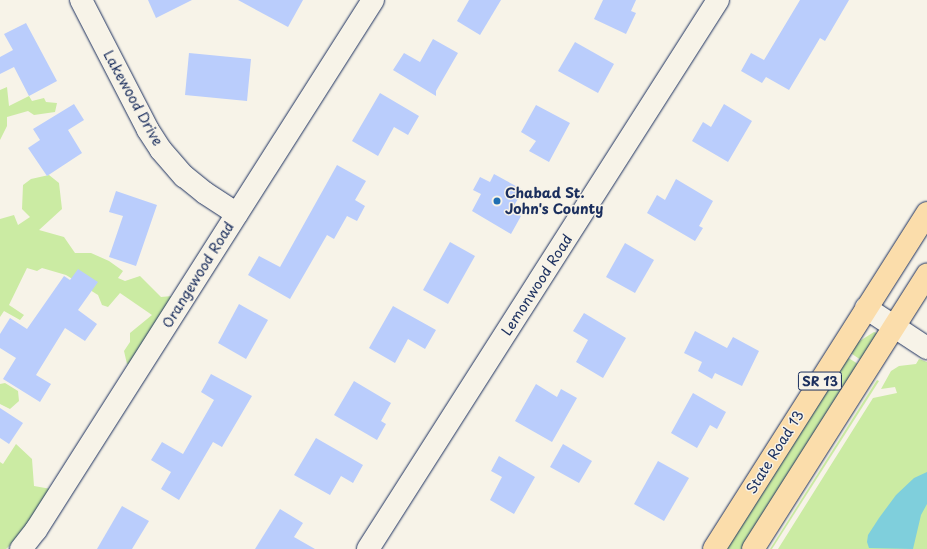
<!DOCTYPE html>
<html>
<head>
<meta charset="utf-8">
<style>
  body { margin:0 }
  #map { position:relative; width:927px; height:549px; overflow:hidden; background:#f7f3e8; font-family:"Playpen Sans",sans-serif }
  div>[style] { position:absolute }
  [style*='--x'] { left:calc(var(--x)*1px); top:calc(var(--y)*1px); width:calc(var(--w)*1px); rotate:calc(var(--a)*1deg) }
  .green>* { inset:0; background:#cbeba3 }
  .water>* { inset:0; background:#7fcfdc }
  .building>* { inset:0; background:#bacdfc }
  .roads { filter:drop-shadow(0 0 1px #1b2f5e) drop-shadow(0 0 1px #1b2f5e) }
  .minor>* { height:22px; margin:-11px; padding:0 11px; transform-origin:11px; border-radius:11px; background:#f7f3e8 }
  .major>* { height:22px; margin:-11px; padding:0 11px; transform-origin:11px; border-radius:11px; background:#fbddab }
  .dots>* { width:11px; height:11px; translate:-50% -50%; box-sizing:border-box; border:2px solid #f7f3e8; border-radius:50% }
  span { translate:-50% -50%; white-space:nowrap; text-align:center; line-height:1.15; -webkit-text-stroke:3px #f7f3e8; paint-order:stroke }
  .shield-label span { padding:1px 3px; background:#f7f3e8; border:1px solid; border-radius:3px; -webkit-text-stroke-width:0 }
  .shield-label { font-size:13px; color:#1b2f5e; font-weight:700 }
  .street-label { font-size:14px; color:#1b2f5e }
  .poi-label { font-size:14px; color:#1b2f5e; font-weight:700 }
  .left { translate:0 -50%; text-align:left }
</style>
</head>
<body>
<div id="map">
  <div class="green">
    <i style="clip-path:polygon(7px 87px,9px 106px,29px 96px,32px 101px,44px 98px,46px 102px,57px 103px,55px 112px,34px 115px,28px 111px,7px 117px,7px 126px,0 140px,0 90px)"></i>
    <i style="clip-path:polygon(49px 175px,59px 183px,62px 209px,39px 230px,64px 237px,75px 253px,91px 253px,109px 261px,123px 271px,118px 278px,125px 281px,140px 276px,161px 297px,172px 296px,131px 363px,127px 364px,124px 351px,130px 342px,130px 333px,152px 315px,120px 293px,108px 307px,102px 305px,98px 295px,66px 275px,42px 268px,37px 271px,27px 268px,9px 305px,24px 315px,20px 320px,4px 311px,0 317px,0 219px,14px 215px,18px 225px,30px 217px,22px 209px,23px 185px,31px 179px)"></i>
    <i style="clip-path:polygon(874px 332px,877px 333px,861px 360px,849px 352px,855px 344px)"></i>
    <i style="clip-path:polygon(847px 357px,858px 364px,741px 549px,726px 549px)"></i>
    <i style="clip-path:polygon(919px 359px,927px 362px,927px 549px,778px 549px,873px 398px,897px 393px,895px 387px,881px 389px,891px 371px,899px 366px,916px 364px)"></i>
    <i style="clip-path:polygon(877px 380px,879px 381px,772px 549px,770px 549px)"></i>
    <i style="clip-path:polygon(5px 383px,18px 391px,19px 401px,10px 409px,0 404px,0 384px)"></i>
    <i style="clip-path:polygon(16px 444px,32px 459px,34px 486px,51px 489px,20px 536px,6px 549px,0 549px,0 462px,3px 464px)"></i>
  </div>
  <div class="water">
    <i style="clip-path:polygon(927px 472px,927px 504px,921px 515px,913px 549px,869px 548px,867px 542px,868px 535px,879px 518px,896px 495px,914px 478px)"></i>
  </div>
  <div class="building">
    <i style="clip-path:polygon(148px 0,192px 0,156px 18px)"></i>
    <i style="clip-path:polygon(238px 0,303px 0,288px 27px)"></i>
    <i style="clip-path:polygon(469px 0,501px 0,480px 35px,457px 21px)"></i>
    <i style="clip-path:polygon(603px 0,636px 0,631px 11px,636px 13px,626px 34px,594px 19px)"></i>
    <i style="clip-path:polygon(800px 0,849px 0,825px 41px,820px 38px,789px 90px,766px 77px,762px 83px,741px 71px,751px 53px,764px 60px)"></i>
    <i style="clip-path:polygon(26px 23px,57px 81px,29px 96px,14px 67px,0 74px,0 57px,13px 50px,4px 34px)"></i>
    <i style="clip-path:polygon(433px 39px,458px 53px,436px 91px,436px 96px,393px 70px,404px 53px,420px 62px)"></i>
    <i style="clip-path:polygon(575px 42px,614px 64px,598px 93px,558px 71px)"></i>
    <i style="clip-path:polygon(189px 53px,251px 59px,247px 101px,185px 95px)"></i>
    <i style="clip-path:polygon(380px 93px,419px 116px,408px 135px,394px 127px,378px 156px,352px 141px)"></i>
    <i style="clip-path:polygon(74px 104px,84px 120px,68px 130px,82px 153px,47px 176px,28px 148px,40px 140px,33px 129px)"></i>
    <i style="clip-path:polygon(724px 104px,752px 121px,728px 162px,692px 141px,703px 122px,711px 127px)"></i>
    <i style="clip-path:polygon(536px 105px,570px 123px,549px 162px,529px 151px,536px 141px,521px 132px)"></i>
    <i style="clip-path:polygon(337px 165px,366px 181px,355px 200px,365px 206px,357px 221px,347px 216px,334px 239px,327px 235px,290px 299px,248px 275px,259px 256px,280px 267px)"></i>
    <i style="clip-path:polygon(494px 174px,523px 190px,511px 211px,521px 216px,511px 234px,472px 211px,481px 194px,473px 190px,480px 177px,490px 182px)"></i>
    <i style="clip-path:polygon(676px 179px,713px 201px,699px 226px,703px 228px,695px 241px,647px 213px,657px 195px,665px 200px)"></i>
    <i style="clip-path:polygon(116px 191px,157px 205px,136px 266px,109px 257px,123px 216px,109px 212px)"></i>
    <i style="clip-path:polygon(450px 242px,475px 256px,448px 304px,423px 290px)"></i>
    <i style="clip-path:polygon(625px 243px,654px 260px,635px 293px,606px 277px)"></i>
    <i style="clip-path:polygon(78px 269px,98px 282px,78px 310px,97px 324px,85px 341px,65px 328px,36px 375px,51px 384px,40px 402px,3px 379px,16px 358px,0 348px,0 334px,10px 318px,27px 329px,64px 276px,70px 280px)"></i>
    <i style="clip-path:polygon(239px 304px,268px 320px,246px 359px,218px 343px)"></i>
    <i style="clip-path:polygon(393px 306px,436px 330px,425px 349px,408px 339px,395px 363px,369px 348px)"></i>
    <i style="clip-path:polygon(584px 313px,626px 338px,603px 378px,576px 362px,588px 340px,573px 331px)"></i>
    <i style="clip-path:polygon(695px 331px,727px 348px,733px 337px,759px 351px,742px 386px,715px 373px,712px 379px,698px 371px,702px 362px,684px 353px)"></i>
    <i style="clip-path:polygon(211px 374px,252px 396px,222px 447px,213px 442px,179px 500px,161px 489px,171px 472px,151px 460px,162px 442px,183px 454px,214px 400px,201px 392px)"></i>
    <i style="clip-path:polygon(354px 381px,391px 403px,381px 421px,386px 424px,377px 440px,334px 415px)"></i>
    <i style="clip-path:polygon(536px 384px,557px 397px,561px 389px,577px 398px,552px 442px,515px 421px)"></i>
    <i style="clip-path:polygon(693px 393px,726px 412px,717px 429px,710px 425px,697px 448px,671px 433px)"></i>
    <i style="clip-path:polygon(0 408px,23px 423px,9px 444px,0 438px)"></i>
    <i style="clip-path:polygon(316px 438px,363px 465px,353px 483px,341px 476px,330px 495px,294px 475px)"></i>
    <i style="clip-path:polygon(563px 444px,592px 461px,579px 483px,550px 467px)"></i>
    <i style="clip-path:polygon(499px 456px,535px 477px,514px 514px,490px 500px,502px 477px,491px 471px)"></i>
    <i style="clip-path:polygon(658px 461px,689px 478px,664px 521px,634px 504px)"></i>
    <i style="clip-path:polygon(122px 506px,149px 521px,132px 549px,97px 549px)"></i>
    <i style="clip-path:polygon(280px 509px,303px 523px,294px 537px,315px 549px,255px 549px)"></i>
  </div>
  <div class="roads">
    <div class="minor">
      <i style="--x:81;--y:0;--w:146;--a:62.7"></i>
      <i style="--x:148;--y:130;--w:24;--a:57"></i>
      <i style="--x:161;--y:150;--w:35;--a:49"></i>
      <i style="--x:184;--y:176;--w:27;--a:39"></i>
      <i style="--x:205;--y:193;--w:38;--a:33"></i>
      <i style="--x:866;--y:308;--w:73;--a:33.3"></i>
      <i style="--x:21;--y:549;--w:24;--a:-52"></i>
      <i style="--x:36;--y:530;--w:628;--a:-57.55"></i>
      <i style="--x:368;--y:549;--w:651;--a:-57.48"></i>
    </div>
    <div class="major">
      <i style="--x:714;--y:549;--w:398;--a:-57.6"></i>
      <i style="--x:753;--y:549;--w:325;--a:-57.6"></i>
    </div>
  </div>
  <div class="dots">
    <i style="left:497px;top:201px;background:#1f6fb2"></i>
  </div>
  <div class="shield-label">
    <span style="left:820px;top:381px">SR 13</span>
  </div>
  <div class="street-label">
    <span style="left:133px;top:98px;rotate:61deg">Lakewood Drive</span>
    <span style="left:198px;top:275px;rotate:-58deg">Orangewood Road</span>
    <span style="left:537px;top:285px;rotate:-57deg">Lemonwood Road</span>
    <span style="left:775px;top:452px;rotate:-58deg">State Road 13</span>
  </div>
  <div class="poi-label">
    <span class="left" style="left:505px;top:201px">Chabad St.<br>John's County</span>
  </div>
</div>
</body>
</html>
